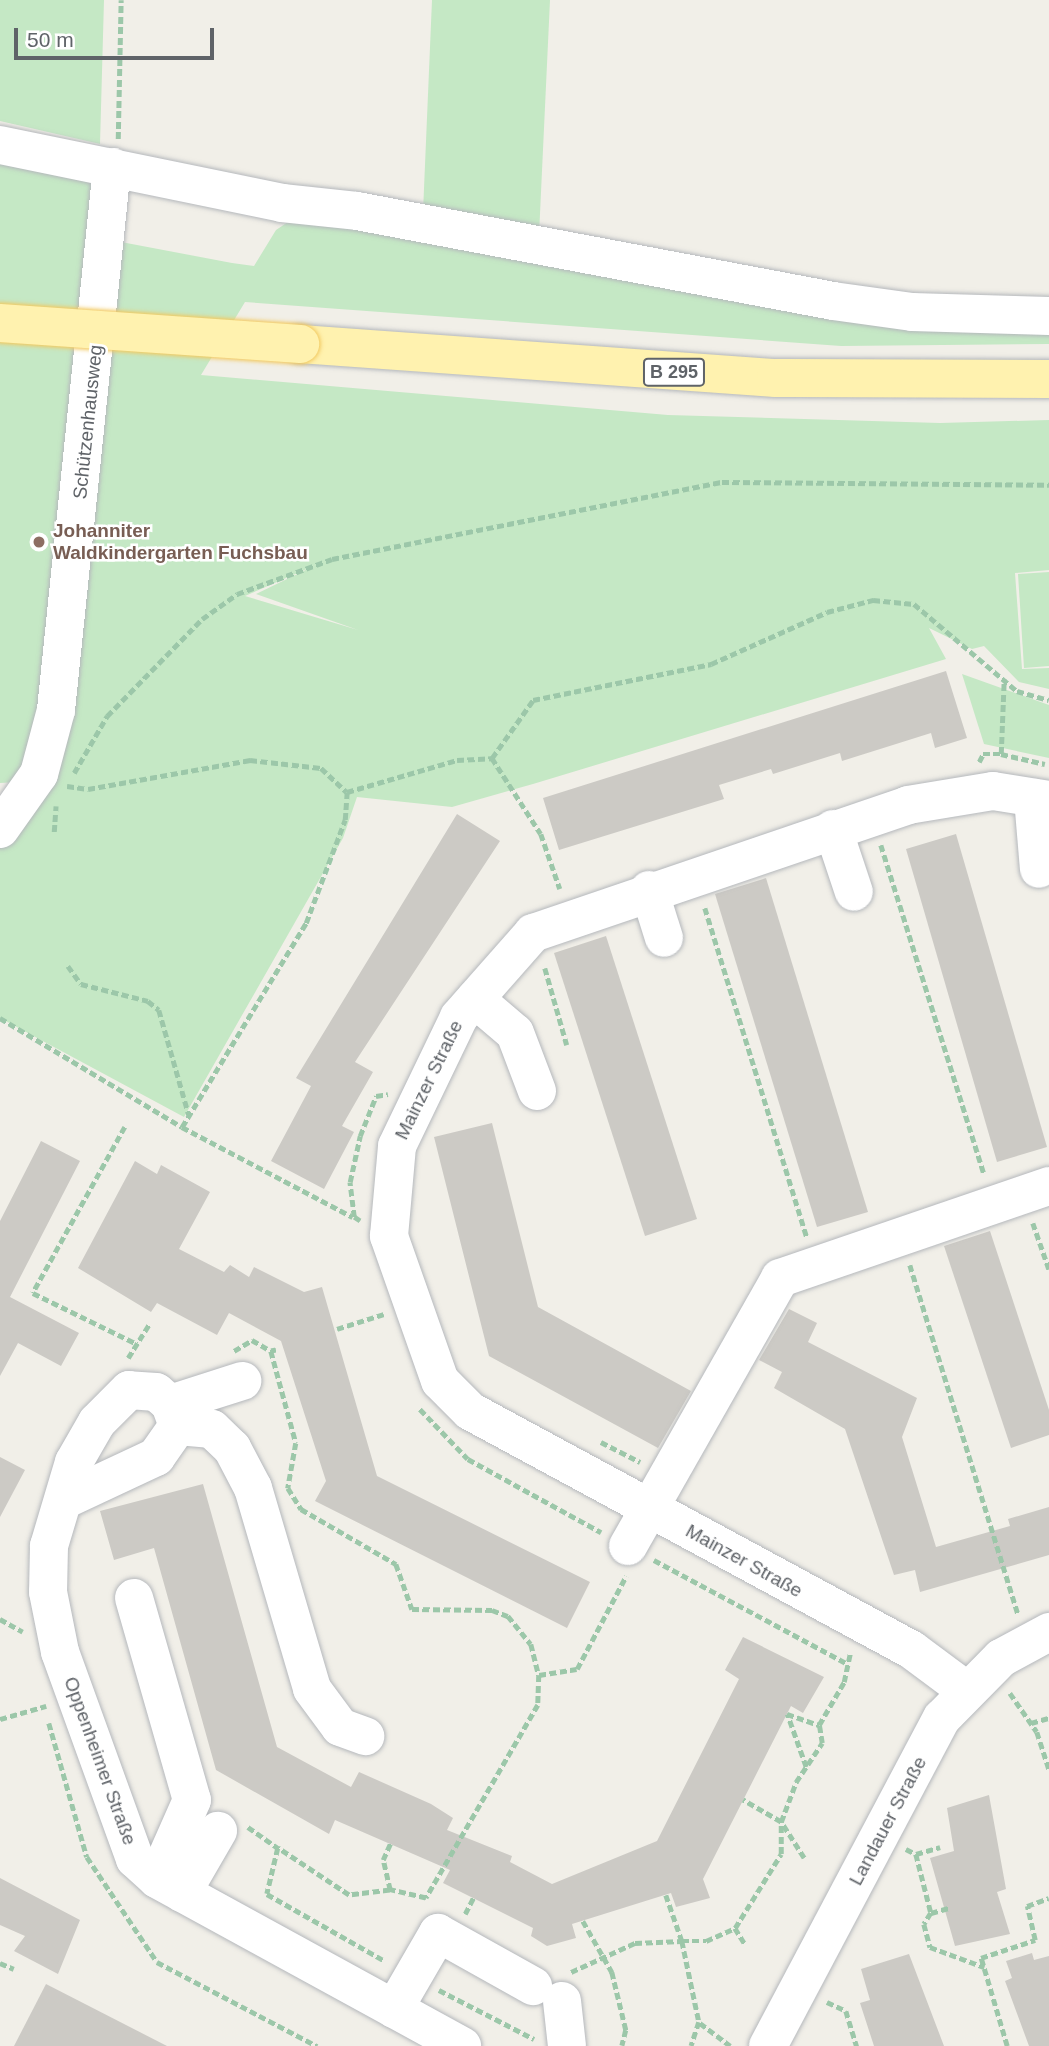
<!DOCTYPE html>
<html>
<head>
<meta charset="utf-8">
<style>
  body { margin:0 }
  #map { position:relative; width:1049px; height:2046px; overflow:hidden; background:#f1efe8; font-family:Arial,sans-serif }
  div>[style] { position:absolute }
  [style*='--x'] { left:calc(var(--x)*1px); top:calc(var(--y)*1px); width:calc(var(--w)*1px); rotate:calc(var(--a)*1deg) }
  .green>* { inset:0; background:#c5e8c5 }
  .building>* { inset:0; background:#cccac5 }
  .path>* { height:4.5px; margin-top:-2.25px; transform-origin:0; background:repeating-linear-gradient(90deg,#9cc7a9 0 7px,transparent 0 10.5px) }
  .roads { filter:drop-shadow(0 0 2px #b5b8bc) drop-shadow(0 0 2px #b5b8bc) }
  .minor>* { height:38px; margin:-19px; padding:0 19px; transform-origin:19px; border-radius:19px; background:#fff }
  .major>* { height:38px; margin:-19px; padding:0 19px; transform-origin:19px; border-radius:19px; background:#fff2af }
  .bridges { filter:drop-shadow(0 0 2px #f2c960) drop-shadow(0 0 2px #f2c960) }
  .major-bridge>* { height:38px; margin:-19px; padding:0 19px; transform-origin:19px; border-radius:19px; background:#fff2af }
  .dots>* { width:19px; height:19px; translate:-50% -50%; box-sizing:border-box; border:4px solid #fff; border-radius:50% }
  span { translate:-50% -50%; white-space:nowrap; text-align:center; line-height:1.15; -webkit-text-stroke:5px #fff; paint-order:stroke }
  .shield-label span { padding:2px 5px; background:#fff; border:2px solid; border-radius:5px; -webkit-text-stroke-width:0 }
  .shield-label { font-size:18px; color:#5f6368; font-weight:700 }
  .street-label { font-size:19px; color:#5f6368 }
  .education-label { font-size:19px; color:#785e54; font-weight:700 }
  .left { translate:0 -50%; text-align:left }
  .scale { position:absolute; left:14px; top:28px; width:200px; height:32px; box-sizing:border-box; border:4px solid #5f6368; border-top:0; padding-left:9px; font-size:21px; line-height:24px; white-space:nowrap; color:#5f6368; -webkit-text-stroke:5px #fff; paint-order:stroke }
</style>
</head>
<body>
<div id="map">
  <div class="green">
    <i style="clip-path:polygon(0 0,104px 0,100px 144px,0 121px)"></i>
    <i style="clip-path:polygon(432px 0,550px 0,539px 235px,423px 212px)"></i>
    <i style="clip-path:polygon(evenodd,0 158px,100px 173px,100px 238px,232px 263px,254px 266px,276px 230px,294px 218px,1049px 325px,1049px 344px,841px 346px,245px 302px,201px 375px,668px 415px,940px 423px,1049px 420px,1049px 570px,1015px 573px,1022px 669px,1049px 668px,1049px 689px,1019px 682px,984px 646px,972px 649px,929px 628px,946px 659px,533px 784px,452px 807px,357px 797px,343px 838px,184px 1117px,0 1018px,0 829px,33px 781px,0 783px,0 158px,316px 565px,256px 594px,358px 630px,245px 596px,316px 565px)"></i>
    <i style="clip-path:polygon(1049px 572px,1049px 666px,1024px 668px,1018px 574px)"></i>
    <i style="clip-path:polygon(962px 674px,1049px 705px,1049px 758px,984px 744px)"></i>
  </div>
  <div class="building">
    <i style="clip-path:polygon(946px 671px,967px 738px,935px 748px,931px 733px,842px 761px,840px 753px,773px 774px,771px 769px,719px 785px,724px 799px,559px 850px,543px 798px)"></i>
    <i style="clip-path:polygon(457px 814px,500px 841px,355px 1062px,373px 1072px,342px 1126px,354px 1132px,324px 1189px,271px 1161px,311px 1086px,296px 1078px)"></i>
    <i style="clip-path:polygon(956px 834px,1047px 1147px,997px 1162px,906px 849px)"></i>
    <i style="clip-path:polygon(766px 878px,868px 1212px,817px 1227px,715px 894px)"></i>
    <i style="clip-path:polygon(606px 936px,697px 1219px,645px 1236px,554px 953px)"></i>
    <i style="clip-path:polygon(492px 1123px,538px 1307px,691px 1391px,658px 1448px,489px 1356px,434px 1137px)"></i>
    <i style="clip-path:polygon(41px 1141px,80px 1161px,10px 1297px,79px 1333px,61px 1366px,18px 1343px,0 1376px,0 1221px)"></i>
    <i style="clip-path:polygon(135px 1161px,157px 1174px,161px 1165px,210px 1192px,179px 1249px,224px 1272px,230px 1265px,249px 1277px,254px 1267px,304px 1292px,322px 1287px,377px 1476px,590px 1582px,567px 1628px,315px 1501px,326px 1481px,281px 1341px,229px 1313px,217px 1335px,157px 1303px,151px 1312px,78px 1268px)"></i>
    <i style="clip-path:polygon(990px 1231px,1049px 1410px,1049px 1435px,1011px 1448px,944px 1246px)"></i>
    <i style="clip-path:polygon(789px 1309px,817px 1323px,808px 1342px,917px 1398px,902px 1437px,936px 1547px,1010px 1526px,1008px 1519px,1049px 1507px,1049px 1555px,920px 1592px,915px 1570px,894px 1575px,845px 1429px,774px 1388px,782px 1372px,759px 1360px)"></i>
    <i style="clip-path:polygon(0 1457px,25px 1470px,0 1517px)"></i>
    <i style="clip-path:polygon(203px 1484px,277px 1747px,351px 1787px,359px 1772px,431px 1804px,453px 1818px,447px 1830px,512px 1856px,510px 1862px,552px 1884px,657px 1841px,739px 1679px,725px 1670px,743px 1637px,824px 1677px,803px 1713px,791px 1706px,703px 1879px,710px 1898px,676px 1907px,671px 1893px,572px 1924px,576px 1938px,547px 1946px,531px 1936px,533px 1928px,443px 1883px,450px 1870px,335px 1820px,329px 1834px,216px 1770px,154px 1548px,114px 1560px,100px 1511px)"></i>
    <i style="clip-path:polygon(989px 1795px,1006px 1889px,997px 1892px,1010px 1934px,955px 1946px,930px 1858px,954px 1851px,947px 1808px)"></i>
    <i style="clip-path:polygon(0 1878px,80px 1920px,58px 1974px,14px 1951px,25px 1936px,0 1925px)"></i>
    <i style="clip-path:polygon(1032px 1953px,1034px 1960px,1049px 1956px,1049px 2046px,1029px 2046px,1005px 1981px,1012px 1978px,1006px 1961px)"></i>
    <i style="clip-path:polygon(909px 1954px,944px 2046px,874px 2046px,860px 2003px,870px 2000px,861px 1969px)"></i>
    <i style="clip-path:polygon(46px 1984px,167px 2046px,14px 2046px)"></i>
  </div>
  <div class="path">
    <i style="--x:118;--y:139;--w:139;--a:-88.8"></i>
    <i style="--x:1001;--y:754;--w:75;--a:-87.7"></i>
    <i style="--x:492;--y:758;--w:71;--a:-54.7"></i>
    <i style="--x:533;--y:700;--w:182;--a:-11.4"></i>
    <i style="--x:711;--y:664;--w:127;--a:-24.1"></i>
    <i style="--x:827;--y:612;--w:48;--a:-14.6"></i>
    <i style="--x:873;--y:600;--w:41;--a:5.6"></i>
    <i style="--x:914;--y:604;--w:135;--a:40.2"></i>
    <i style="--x:1017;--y:691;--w:33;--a:16"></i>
    <i style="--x:492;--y:758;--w:90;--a:57.2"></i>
    <i style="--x:541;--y:834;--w:58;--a:70.9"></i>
    <i style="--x:979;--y:762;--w:9;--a:-63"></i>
    <i style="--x:983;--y:754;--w:18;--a:0"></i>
    <i style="--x:1001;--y:754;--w:45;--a:12.8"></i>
    <i style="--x:74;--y:773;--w:66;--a:-59.9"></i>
    <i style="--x:107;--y:716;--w:136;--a:-45.6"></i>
    <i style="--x:202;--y:619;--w:43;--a:-35.5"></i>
    <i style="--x:237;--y:594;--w:101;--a:-20.2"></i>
    <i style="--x:332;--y:559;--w:398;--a:-11.2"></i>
    <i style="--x:722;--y:482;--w:327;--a:0.5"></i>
    <i style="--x:67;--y:786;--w:21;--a:8"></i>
    <i style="--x:88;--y:789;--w:165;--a:-10.1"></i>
    <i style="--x:250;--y:760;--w:71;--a:6.4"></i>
    <i style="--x:321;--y:768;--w:35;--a:43"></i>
    <i style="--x:347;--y:792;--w:115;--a:-16.2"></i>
    <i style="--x:457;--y:760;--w:35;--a:-3"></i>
    <i style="--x:54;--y:832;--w:26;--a:-86"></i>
    <i style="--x:881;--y:845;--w:345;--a:72.6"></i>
    <i style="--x:705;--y:908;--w:344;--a:72.8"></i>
    <i style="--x:68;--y:966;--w:22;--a:54"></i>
    <i style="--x:81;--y:984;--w:69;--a:14.2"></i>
    <i style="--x:148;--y:1001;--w:14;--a:39"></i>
    <i style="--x:159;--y:1010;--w:109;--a:74.1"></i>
    <i style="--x:545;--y:968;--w:80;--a:74.1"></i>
    <i style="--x:0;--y:1018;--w:212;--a:30.9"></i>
    <i style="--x:182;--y:1127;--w:193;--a:27.8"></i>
    <i style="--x:125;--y:1127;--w:190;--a:119"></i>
    <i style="--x:33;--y:1293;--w:116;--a:26.1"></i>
    <i style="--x:182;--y:1127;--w:239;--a:-58.7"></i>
    <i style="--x:306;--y:923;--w:110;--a:-69.3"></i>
    <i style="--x:345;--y:820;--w:28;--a:-86"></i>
    <i style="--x:360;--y:1221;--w:7;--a:-146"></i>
    <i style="--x:354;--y:1217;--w:35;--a:-97"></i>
    <i style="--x:350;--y:1182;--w:47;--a:-77.7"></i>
    <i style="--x:360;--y:1136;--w:43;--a:-68.2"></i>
    <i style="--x:376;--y:1096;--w:12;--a:-9"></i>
    <i style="--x:1033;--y:1223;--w:49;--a:70.8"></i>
    <i style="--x:910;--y:1265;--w:365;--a:72.8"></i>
    <i style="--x:337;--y:1329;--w:49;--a:-17.7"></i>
    <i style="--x:276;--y:1350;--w:5;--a:169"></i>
    <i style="--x:271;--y:1351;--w:95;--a:74.8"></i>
    <i style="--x:296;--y:1443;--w:46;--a:100.1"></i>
    <i style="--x:288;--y:1488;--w:25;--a:58"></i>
    <i style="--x:301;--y:1509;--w:110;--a:30.1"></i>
    <i style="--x:396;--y:1564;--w:48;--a:70.4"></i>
    <i style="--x:412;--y:1609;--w:80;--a:0.7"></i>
    <i style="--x:492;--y:1610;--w:17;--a:21"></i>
    <i style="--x:508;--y:1616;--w:36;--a:51"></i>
    <i style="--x:531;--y:1644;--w:32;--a:76"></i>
    <i style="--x:539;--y:1675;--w:30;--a:92"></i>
    <i style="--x:538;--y:1705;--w:223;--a:120.1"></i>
    <i style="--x:426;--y:1898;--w:37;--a:-167"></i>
    <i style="--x:390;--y:1890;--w:41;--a:173"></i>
    <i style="--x:349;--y:1895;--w:85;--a:-146.5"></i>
    <i style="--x:234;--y:1351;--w:21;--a:-31"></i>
    <i style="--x:252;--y:1340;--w:22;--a:30"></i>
    <i style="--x:128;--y:1358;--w:40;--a:-58"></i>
    <i style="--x:420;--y:1409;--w:69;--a:46.2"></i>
    <i style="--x:468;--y:1459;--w:152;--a:28.8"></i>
    <i style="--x:601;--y:1442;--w:44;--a:27.1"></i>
    <i style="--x:654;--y:1560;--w:220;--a:28.2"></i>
    <i style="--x:0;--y:1619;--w:26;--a:29"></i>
    <i style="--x:539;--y:1675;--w:38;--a:-9"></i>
    <i style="--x:577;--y:1669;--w:105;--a:-62.2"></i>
    <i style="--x:1010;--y:1693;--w:47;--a:55.3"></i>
    <i style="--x:1037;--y:1732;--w:39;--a:72"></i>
    <i style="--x:0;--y:1719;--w:48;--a:-15.8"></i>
    <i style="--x:49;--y:1723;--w:139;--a:74.2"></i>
    <i style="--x:87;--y:1857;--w:126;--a:56.3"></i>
    <i style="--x:157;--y:1962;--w:181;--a:27.7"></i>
    <i style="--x:1031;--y:1723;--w:19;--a:-16"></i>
    <i style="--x:806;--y:1767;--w:56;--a:-109.7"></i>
    <i style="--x:787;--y:1714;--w:34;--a:19"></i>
    <i style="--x:248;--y:1827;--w:37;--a:35"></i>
    <i style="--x:278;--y:1848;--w:47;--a:103.4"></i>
    <i style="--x:267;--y:1894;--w:136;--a:29.6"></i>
    <i style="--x:906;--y:1849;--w:11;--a:27"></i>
    <i style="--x:916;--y:1854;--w:61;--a:75.7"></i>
    <i style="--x:931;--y:1913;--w:13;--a:122"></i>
    <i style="--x:924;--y:1924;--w:24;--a:75"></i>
    <i style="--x:930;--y:1947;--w:58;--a:20.3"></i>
    <i style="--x:916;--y:1854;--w:25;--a:-16"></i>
    <i style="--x:804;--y:1858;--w:43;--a:-122.6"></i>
    <i style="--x:781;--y:1822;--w:43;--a:-69.4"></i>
    <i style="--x:796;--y:1782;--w:47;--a:-56.3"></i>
    <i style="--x:822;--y:1743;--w:18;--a:-99"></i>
    <i style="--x:819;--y:1725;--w:50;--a:-59.8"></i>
    <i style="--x:844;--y:1682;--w:30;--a:-78"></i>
    <i style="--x:390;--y:1890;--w:31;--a:-103"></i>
    <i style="--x:383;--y:1860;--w:20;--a:-66"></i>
    <i style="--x:666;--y:1895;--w:49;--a:70.8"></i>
    <i style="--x:682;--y:1941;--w:24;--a:0"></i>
    <i style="--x:706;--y:1941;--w:32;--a:-24"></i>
    <i style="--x:735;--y:1928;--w:87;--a:-58.1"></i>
    <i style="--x:781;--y:1854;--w:32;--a:-90"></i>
    <i style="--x:781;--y:1822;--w:44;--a:-149.9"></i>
    <i style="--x:931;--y:1913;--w:19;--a:-16"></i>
    <i style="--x:465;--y:1914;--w:18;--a:-63"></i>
    <i style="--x:583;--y:1921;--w:59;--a:60.4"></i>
    <i style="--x:612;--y:1972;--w:60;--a:76.4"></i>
    <i style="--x:626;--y:2030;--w:16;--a:104"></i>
    <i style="--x:735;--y:1928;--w:19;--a:58"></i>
    <i style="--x:0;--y:1963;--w:15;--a:23"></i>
    <i style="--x:571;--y:1972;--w:70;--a:-24.4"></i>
    <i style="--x:635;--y:1943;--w:47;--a:-2.4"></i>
    <i style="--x:682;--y:1941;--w:83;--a:78.1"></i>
    <i style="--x:699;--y:2022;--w:25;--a:108"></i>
    <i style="--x:439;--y:1990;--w:107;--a:27.3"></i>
    <i style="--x:827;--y:2002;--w:21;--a:25"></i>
    <i style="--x:846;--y:2011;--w:37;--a:73"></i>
    <i style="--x:700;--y:2023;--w:38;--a:37"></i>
    <i style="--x:1007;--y:2046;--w:92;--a:-106.5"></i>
    <i style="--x:981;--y:1958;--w:57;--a:-18.4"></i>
    <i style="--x:1035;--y:1940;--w:35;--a:-103"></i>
    <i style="--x:1027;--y:1906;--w:23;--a:-20"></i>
  </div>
  <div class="roads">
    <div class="minor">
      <i style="--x:0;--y:145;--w:288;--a:11.6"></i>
      <i style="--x:282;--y:203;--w:75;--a:6.1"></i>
      <i style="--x:357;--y:211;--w:484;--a:10.7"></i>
      <i style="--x:833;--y:301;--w:80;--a:7.9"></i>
      <i style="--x:912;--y:312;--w:137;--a:1.7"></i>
      <i style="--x:1033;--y:798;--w:71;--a:85.2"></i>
      <i style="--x:0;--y:829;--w:67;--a:-54.7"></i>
      <i style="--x:39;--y:774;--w:66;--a:-75.1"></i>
      <i style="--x:56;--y:710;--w:546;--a:-84.11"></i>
      <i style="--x:833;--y:829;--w:66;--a:71.6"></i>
      <i style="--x:649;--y:890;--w:50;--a:72.6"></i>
      <i style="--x:475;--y:999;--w:52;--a:40.4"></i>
      <i style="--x:515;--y:1033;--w:62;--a:69.2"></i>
      <i style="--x:170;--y:1404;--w:76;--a:-17.7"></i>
      <i style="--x:178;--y:1426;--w:34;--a:5"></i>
      <i style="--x:212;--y:1429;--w:28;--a:44"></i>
      <i style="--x:232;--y:1448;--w:45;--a:62.3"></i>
      <i style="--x:253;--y:1488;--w:209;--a:73.6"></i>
      <i style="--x:312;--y:1689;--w:47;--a:53.6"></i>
      <i style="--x:340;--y:1727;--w:27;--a:20"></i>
      <i style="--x:64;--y:1500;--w:102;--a:-25.1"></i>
      <i style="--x:156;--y:1457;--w:38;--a:-55"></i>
      <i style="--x:178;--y:1426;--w:23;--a:-110"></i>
      <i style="--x:170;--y:1404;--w:18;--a:-139"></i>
      <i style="--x:156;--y:1392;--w:27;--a:-176"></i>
      <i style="--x:129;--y:1390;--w:45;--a:135"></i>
      <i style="--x:97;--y:1422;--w:46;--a:119.9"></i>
      <i style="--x:74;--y:1462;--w:88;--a:106.6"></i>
      <i style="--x:49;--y:1546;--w:46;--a:91.2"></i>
      <i style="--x:48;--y:1592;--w:61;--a:78.7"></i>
      <i style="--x:60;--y:1652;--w:220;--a:70.1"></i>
      <i style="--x:135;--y:1859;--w:30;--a:42"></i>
      <i style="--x:157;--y:1879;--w:348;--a:28.7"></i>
      <i style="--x:628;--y:1546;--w:308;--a:-60.4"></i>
      <i style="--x:780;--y:1278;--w:284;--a:-18.9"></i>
      <i style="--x:134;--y:1598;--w:210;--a:74"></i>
      <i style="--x:192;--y:1800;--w:86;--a:113.9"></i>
      <i style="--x:967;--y:1691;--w:69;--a:-143.3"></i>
      <i style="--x:912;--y:1650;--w:502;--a:-151.6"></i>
      <i style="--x:470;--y:1411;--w:42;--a:-135"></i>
      <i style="--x:440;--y:1381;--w:154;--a:-109.4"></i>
      <i style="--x:389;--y:1236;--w:90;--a:-84.9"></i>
      <i style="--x:397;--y:1146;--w:143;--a:-64.3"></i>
      <i style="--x:459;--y:1017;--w:112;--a:-48.6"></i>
      <i style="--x:533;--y:933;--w:396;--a:-18.8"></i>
      <i style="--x:908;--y:805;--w:86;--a:-9.4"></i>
      <i style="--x:993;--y:791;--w:57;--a:9.1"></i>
      <i style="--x:182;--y:1893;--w:72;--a:-59.9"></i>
      <i style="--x:562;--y:2001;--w:45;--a:83.7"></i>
      <i style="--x:394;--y:2009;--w:88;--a:-59.9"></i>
      <i style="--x:438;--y:1933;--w:109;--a:29.2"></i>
      <i style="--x:768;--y:2046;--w:371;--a:-62.1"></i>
      <i style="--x:942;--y:1718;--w:84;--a:-45.5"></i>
      <i style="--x:1001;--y:1658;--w:55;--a:-28.4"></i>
    </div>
    <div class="major">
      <i style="--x:300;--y:344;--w:477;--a:4.1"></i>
      <i style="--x:776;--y:378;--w:273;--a:0.2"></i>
    </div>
  </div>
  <div class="bridges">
    <div class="major-bridge">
      <i style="--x:0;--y:323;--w:301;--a:4"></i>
    </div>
  </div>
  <div class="dots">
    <i style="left:39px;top:542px;background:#8d6e63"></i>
  </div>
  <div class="shield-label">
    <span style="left:674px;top:372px">B 295</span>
  </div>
  <div class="street-label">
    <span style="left:88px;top:422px;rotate:-84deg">Schützenhausweg</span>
    <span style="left:429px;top:1080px;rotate:-64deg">Mainzer Straße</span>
    <span style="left:744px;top:1561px;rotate:29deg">Mainzer Straße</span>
    <span style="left:100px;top:1761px;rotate:70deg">Oppenheimer Straße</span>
    <span style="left:888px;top:1821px;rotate:-62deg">Landauer Straße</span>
  </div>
  <div class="education-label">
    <span class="left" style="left:53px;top:542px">Johanniter<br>Waldkindergarten Fuchsbau</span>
  </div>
  <div class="scale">50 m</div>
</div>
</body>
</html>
